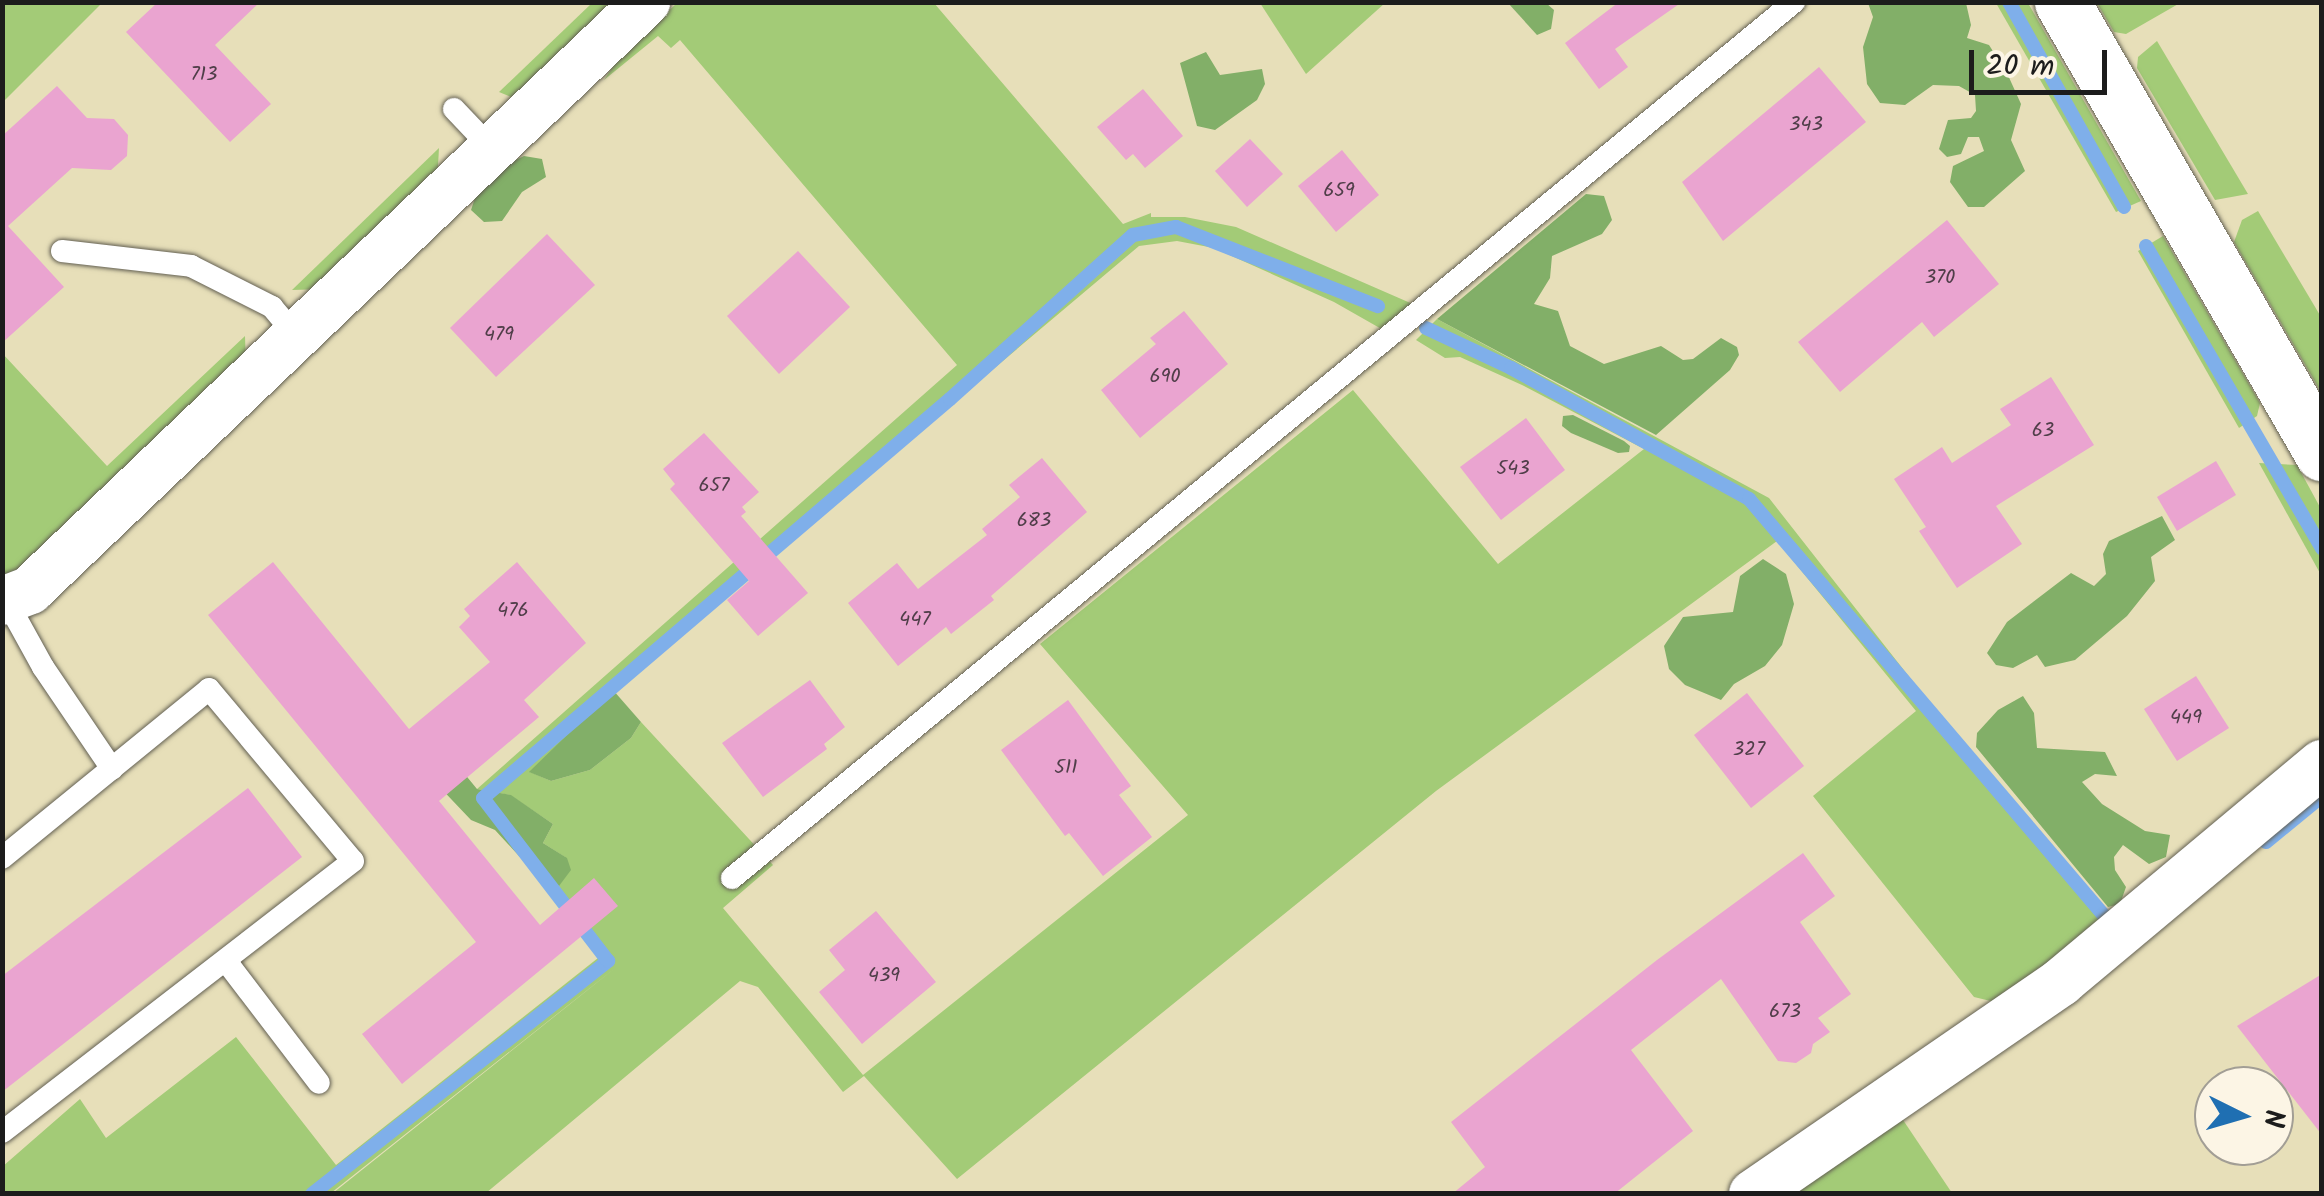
<!DOCTYPE html>
<html>
<head>
<meta charset="utf-8">
<style>
  body { margin:0 }
  #map { position:relative; width:2324px; height:1196px; overflow:hidden; background:#e7dfb9; font-family:Kalam,sans-serif }
  div>[style] { position:absolute }
  [style*='--x'] { left:calc(var(--x)*1px); top:calc(var(--y)*1px); width:calc(var(--w)*1px); rotate:calc(var(--a)*1deg) }
  .green>* { inset:0; background:#a3cb77 }
  .forest>* { inset:0; background:#82af68 }
  .stream>* { height:14px; margin:-7px; padding:0 7px; transform-origin:7px; border-radius:7px; background:#7fafea }
  .building>* { inset:0; background:#eaa4d0 }
  .roads { filter:drop-shadow(0 0 2px #636053) drop-shadow(0 0 2px #636053) }
  .lane>* { height:22px; margin:-11px; padding:0 11px; transform-origin:11px; border-radius:11px; background:#fff }
  .street>* { height:48px; margin:-24px; padding:0 24px; transform-origin:24px; border-radius:24px; background:#fff }
  .primary>* { height:55px; margin:-27.5px; padding:0 27.5px; transform-origin:27.5px; border-radius:27.5px; background:#fff }
  span { translate:-50% -50%; white-space:nowrap; text-align:center; line-height:1.15; -webkit-text-stroke:9px #fcf5e5; paint-order:stroke }
  .number-label { font-size:20px; color:#503e49 }
  .number-label span { -webkit-text-stroke-width:0 }
  .frame { position:absolute; inset:0; border:5px solid #1c1c1c; pointer-events:none }
  .north { position:absolute; left:2194px; top:1066px; width:100px; height:100px; box-sizing:border-box; background:#fcf5e5; border:2px solid #a29e95; border-radius:50%; rotate:95deg; font-size:28px; font-weight:700; line-height:40px; text-align:center; color:#1c1c1c }
  .north::after { content:''; display:block; margin:auto; width:35px; height:45px; background:#1f6fb2; clip-path:polygon(50% 0,100% 100%,50% 72%,0 100%) }
  .scale { position:absolute; left:1969px; top:50px; width:138px; height:45px; box-sizing:border-box; border:5px solid #1c1c1c; border-top:0; padding-left:12px; font-size:30px; line-height:35px; white-space:nowrap; color:#1c1c1c; -webkit-text-stroke:8px #fcf5e5; paint-order:stroke }
</style>
</head>
<body>
<div id="map">
  <div class="green">
    <i style="clip-path:polygon(3px 2px,102px 3px,3px 102px,2px 3px)"></i>
    <i style="clip-path:polygon(592px 3px,622px 3px,530px 88px,511px 97px,499px 92px)"></i>
    <i style="clip-path:polygon(677px 3px,934px 3px,1123px 224px,1151px 213px,1151px 217px,1185px 217px,1236px 227px,1415px 305px,1385px 331px,1334px 302px,1214px 248px,1177px 241px,1139px 246px,613px 690px,530px 772px,551px 781px,590px 770px,631px 738px,641px 722px,773px 865px,723px 908px,863px 1075px,1188px 815px,1040px 644px,1353px 390px,1498px 564px,1644px 449px,1522px 385px,1460px 357px,1445px 358px,1416px 340px,1437px 319px,1769px 498px,1943px 720px,2115px 923px,1999px 1003px,1974px 997px,1813px 796px,1916px 711px,1777px 541px,1436px 791px,957px 1179px,864px 1076px,843px 1092px,758px 987px,740px 981px,486px 1193px,333px 1193px,619px 965px,331px 1193px,3px 1193px,2px 1167px,80px 1099px,106px 1138px,236px 1037px,336px 1165px,598px 958px,542px 881px,559px 885px,565px 857px,543px 843px,553px 824px,510px 795px,477px 789px,957px 365px,680px 40px,671px 48px,658px 36px,604px 80px,618px 59px)"></i>
    <i style="clip-path:polygon(1260px 3px,1385px 3px,1306px 74px)"></i>
    <i style="clip-path:polygon(1996px 3px,2028px 3px,2141px 201px,2116px 212px)"></i>
    <i style="clip-path:polygon(2097px 3px,2180px 3px,2126px 34px,2114px 32px)"></i>
    <i style="clip-path:polygon(2157px 41px,2248px 194px,2215px 200px,2137px 68px,2138px 57px)"></i>
    <i style="clip-path:polygon(439px 148px,437px 183px,326px 289px,292px 290px)"></i>
    <i style="clip-path:polygon(2258px 211px,2321px 317px,2321px 392px,2234px 242px,2242px 220px)"></i>
    <i style="clip-path:polygon(2163px 236px,2260px 403px,2257px 416px,2239px 428px,2138px 251px)"></i>
    <i style="clip-path:polygon(245px 336px,246px 367px,3px 584px,2px 353px,107px 466px)"></i>
    <i style="clip-path:polygon(2259px 463px,2297px 465px,2321px 509px,2321px 575px)"></i>
    <i style="clip-path:polygon(1895px 1108px,1952px 1193px,1772px 1194px)"></i>
  </div>
  <div class="forest">
    <i style="clip-path:polygon(1508px 3px,1546px 3px,1554px 10px,1551px 29px,1537px 35px)"></i>
    <i style="clip-path:polygon(1868px 3px,1966px 3px,1971px 25px,1967px 38px,1989px 45px,2007px 73px,2021px 104px,2011px 140px,2025px 171px,1984px 207px,1968px 207px,1950px 182px,1953px 166px,1984px 151px,1979px 137px,1968px 137px,1961px 154px,1947px 157px,1939px 149px,1948px 120px,1971px 118px,1976px 111px,1975px 95px,1959px 86px,1933px 85px,1905px 105px,1880px 103px,1867px 84px,1863px 47px,1873px 17px)"></i>
    <i style="clip-path:polygon(1206px 52px,1220px 75px,1262px 69px,1265px 84px,1257px 100px,1215px 130px,1197px 126px,1180px 63px)"></i>
    <i style="clip-path:polygon(524px 156px,542px 159px,546px 177px,522px 192px,502px 221px,484px 222px,471px 210px,478px 189px,499px 168px)"></i>
    <i style="clip-path:polygon(1586px 194px,1604px 196px,1612px 220px,1602px 234px,1552px 256px,1550px 278px,1534px 304px,1558px 311px,1570px 346px,1604px 364px,1661px 346px,1683px 360px,1693px 359px,1721px 338px,1737px 347px,1739px 355px,1730px 370px,1656px 435px,1437px 319px)"></i>
    <i style="clip-path:polygon(1573px 415px,1624px 441px,1630px 446px,1629px 452px,1618px 453px,1571px 433px,1562px 426px,1563px 416px)"></i>
    <i style="clip-path:polygon(2162px 516px,2175px 540px,2151px 557px,2155px 581px,2127px 616px,2075px 660px,2045px 667px,2037px 655px,2013px 668px,1996px 665px,1987px 653px,2007px 622px,2071px 573px,2094px 586px,2106px 574px,2103px 554px,2109px 541px)"></i>
    <i style="clip-path:polygon(1763px 559px,1786px 574px,1794px 604px,1782px 645px,1765px 666px,1734px 684px,1721px 700px,1685px 685px,1669px 669px,1664px 646px,1683px 617px,1733px 612px,1740px 576px)"></i>
    <i style="clip-path:polygon(613px 690px,641px 722px,631px 738px,590px 770px,551px 781px,529px 772px)"></i>
    <i style="clip-path:polygon(2023px 696px,2034px 713px,2037px 748px,2105px 752px,2117px 776px,2095px 774px,2082px 782px,2102px 804px,2145px 831px,2170px 835px,2166px 857px,2149px 864px,2123px 845px,2114px 857px,2115px 870px,2126px 887px,2120px 904px,2108px 907px,1976px 747px,1977px 733px,1998px 710px)"></i>
    <i style="clip-path:polygon(440px 744px,477px 789px,511px 795px,553px 824px,543px 843px,567px 858px,571px 870px,559px 886px,542px 881px,495px 830px,471px 820px,433px 780px)"></i>
  </div>
  <div class="stream">
    <i style="--x:2009;--y:2;--w:235;--a:60.7"></i>
    <i style="--x:2146;--y:246;--w:350;--a:59.8"></i>
    <i style="--x:1426;--y:328;--w:94;--a:25.2"></i>
    <i style="--x:1511;--y:368;--w:272;--a:28.8"></i>
    <i style="--x:1749;--y:499;--w:552;--a:49.56"></i>
    <i style="--x:2266;--y:842;--w:72;--a:-39.4"></i>
    <i style="--x:312;--y:1194;--w:377;--a:-38.2"></i>
    <i style="--x:608;--y:961;--w:205;--a:-127.5"></i>
    <i style="--x:483;--y:798;--w:614;--a:-40.51"></i>
    <i style="--x:950;--y:399;--w:246;--a:-41.9"></i>
    <i style="--x:1133;--y:235;--w:44;--a:-10.5"></i>
    <i style="--x:1176;--y:227;--w:217;--a:21.4"></i>
  </div>
  <div class="building">
    <i style="clip-path:polygon(158px 2px,260px 2px,215px 45px,271px 104px,230px 142px,126px 32px)"></i>
    <i style="clip-path:polygon(1619px 2px,1682px 2px,1615px 49px,1628px 67px,1599px 89px,1565px 43px)"></i>
    <i style="clip-path:polygon(1819px 67px,1866px 122px,1723px 241px,1682px 182px)"></i>
    <i style="clip-path:polygon(57px 86px,87px 118px,114px 119px,128px 135px,127px 156px,111px 170px,72px 168px,8px 226px,64px 287px,2px 343px,2px 136px)"></i>
    <i style="clip-path:polygon(1143px 89px,1183px 136px,1145px 168px,1133px 154px,1126px 160px,1097px 127px)"></i>
    <i style="clip-path:polygon(1250px 139px,1283px 174px,1247px 207px,1215px 171px)"></i>
    <i style="clip-path:polygon(1342px 150px,1379px 195px,1336px 232px,1298px 186px)"></i>
    <i style="clip-path:polygon(1947px 220px,1999px 284px,1934px 337px,1922px 322px,1840px 392px,1798px 342px)"></i>
    <i style="clip-path:polygon(547px 234px,595px 285px,496px 377px,450px 328px)"></i>
    <i style="clip-path:polygon(798px 251px,850px 307px,779px 374px,727px 316px)"></i>
    <i style="clip-path:polygon(1184px 311px,1228px 364px,1140px 438px,1101px 390px,1156px 344px,1150px 338px)"></i>
    <i style="clip-path:polygon(2051px 377px,2094px 445px,1996px 506px,2022px 544px,1957px 588px,1919px 531px,1926px 527px,1894px 479px,1942px 447px,1952px 463px,2011px 425px,2000px 409px)"></i>
    <i style="clip-path:polygon(1526px 418px,1565px 470px,1501px 520px,1460px 467px)"></i>
    <i style="clip-path:polygon(704px 433px,759px 492px,742px 507px,746px 512px,741px 516px,808px 593px,758px 636px,727px 600px,749px 581px,670px 489px,675px 484px,663px 469px)"></i>
    <i style="clip-path:polygon(1042px 458px,1087px 512px,991px 596px,994px 600px,951px 634px,946px 627px,898px 666px,848px 603px,897px 563px,918px 589px,987px 535px,982px 529px,1020px 497px,1009px 485px)"></i>
    <i style="clip-path:polygon(2216px 461px,2236px 495px,2177px 531px,2157px 497px)"></i>
    <i style="clip-path:polygon(273px 562px,409px 729px,490px 662px,459px 627px,470px 616px,464px 609px,517px 562px,586px 643px,524px 700px,539px 717px,439px 801px,540px 925px,594px 878px,618px 906px,402px 1084px,362px 1034px,476px 942px,208px 615px)"></i>
    <i style="clip-path:polygon(2196px 676px,2229px 728px,2177px 761px,2144px 709px)"></i>
    <i style="clip-path:polygon(810px 680px,845px 727px,824px 744px,827px 749px,763px 797px,722px 743px)"></i>
    <i style="clip-path:polygon(1747px 693px,1804px 766px,1751px 808px,1694px 735px)"></i>
    <i style="clip-path:polygon(1068px 700px,1131px 786px,1119px 795px,1152px 837px,1103px 876px,1069px 833px,1065px 836px,1001px 750px)"></i>
    <i style="clip-path:polygon(248px 788px,302px 857px,2px 1092px,2px 976px)"></i>
    <i style="clip-path:polygon(1803px 853px,1835px 896px,1800px 922px,1851px 994px,1818px 1018px,1830px 1032px,1813px 1044px,1811px 1053px,1796px 1063px,1778px 1061px,1721px 979px,1631px 1050px,1693px 1131px,1614px 1194px,1452px 1194px,1485px 1167px,1451px 1122px,1657px 960px)"></i>
    <i style="clip-path:polygon(876px 911px,936px 982px,862px 1044px,819px 992px,845px 970px,829px 950px)"></i>
    <i style="clip-path:polygon(2322px 974px,2322px 1135px,2237px 1026px)"></i>
  </div>
  <div class="roads">
    <div class="lane">
      <i style="--x:454;--y:109;--w:55;--a:46.5"></i>
      <i style="--x:62;--y:251;--w:130;--a:6.6"></i>
      <i style="--x:191;--y:266;--w:91;--a:26.8"></i>
      <i style="--x:272;--y:307;--w:38;--a:50"></i>
      <i style="--x:6;--y:600;--w:77;--a:61.1"></i>
      <i style="--x:43;--y:667;--w:123;--a:55.9"></i>
      <i style="--x:2;--y:858;--w:267;--a:-39.2"></i>
      <i style="--x:209;--y:689;--w:224;--a:50.1"></i>
      <i style="--x:353;--y:861;--w:443;--a:142.3"></i>
      <i style="--x:732;--y:878;--w:1377;--a:-39.52"></i>
      <i style="--x:226;--y:961;--w:153;--a:52.7"></i>
    </div>
    <div class="street">
      <i style="--x:2;--y:601;--w:30;--a:-21"></i>
      <i style="--x:30;--y:590;--w:852;--a:-43.67"></i>
      <i style="--x:1753;--y:1194;--w:374;--a:-34.5"></i>
      <i style="--x:2061;--y:982;--w:340;--a:-39.9"></i>
    </div>
    <div class="primary">
      <i style="--x:2062;--y:2;--w:521;--a:60.04"></i>
    </div>
  </div>
  <div class="number-label">
    <span style="left:204px;top:75px">713</span>
    <span style="left:1806px;top:125px">343</span>
    <span style="left:1339px;top:191px">659</span>
    <span style="left:1940px;top:278px">370</span>
    <span style="left:499px;top:335px">479</span>
    <span style="left:1165px;top:377px">690</span>
    <span style="left:2043px;top:431px">63</span>
    <span style="left:1513px;top:469px">543</span>
    <span style="left:714px;top:486px">657</span>
    <span style="left:1034px;top:521px">683</span>
    <span style="left:513px;top:611px">476</span>
    <span style="left:915px;top:620px">447</span>
    <span style="left:2186px;top:718px">449</span>
    <span style="left:1749px;top:750px">327</span>
    <span style="left:1066px;top:768px">511</span>
    <span style="left:884px;top:976px">439</span>
    <span style="left:1785px;top:1012px">673</span>
  </div>
  <div class="frame"></div>
  <div class="north">N</div>
  <div class="scale">20 m</div>
</div>
</body>
</html>
